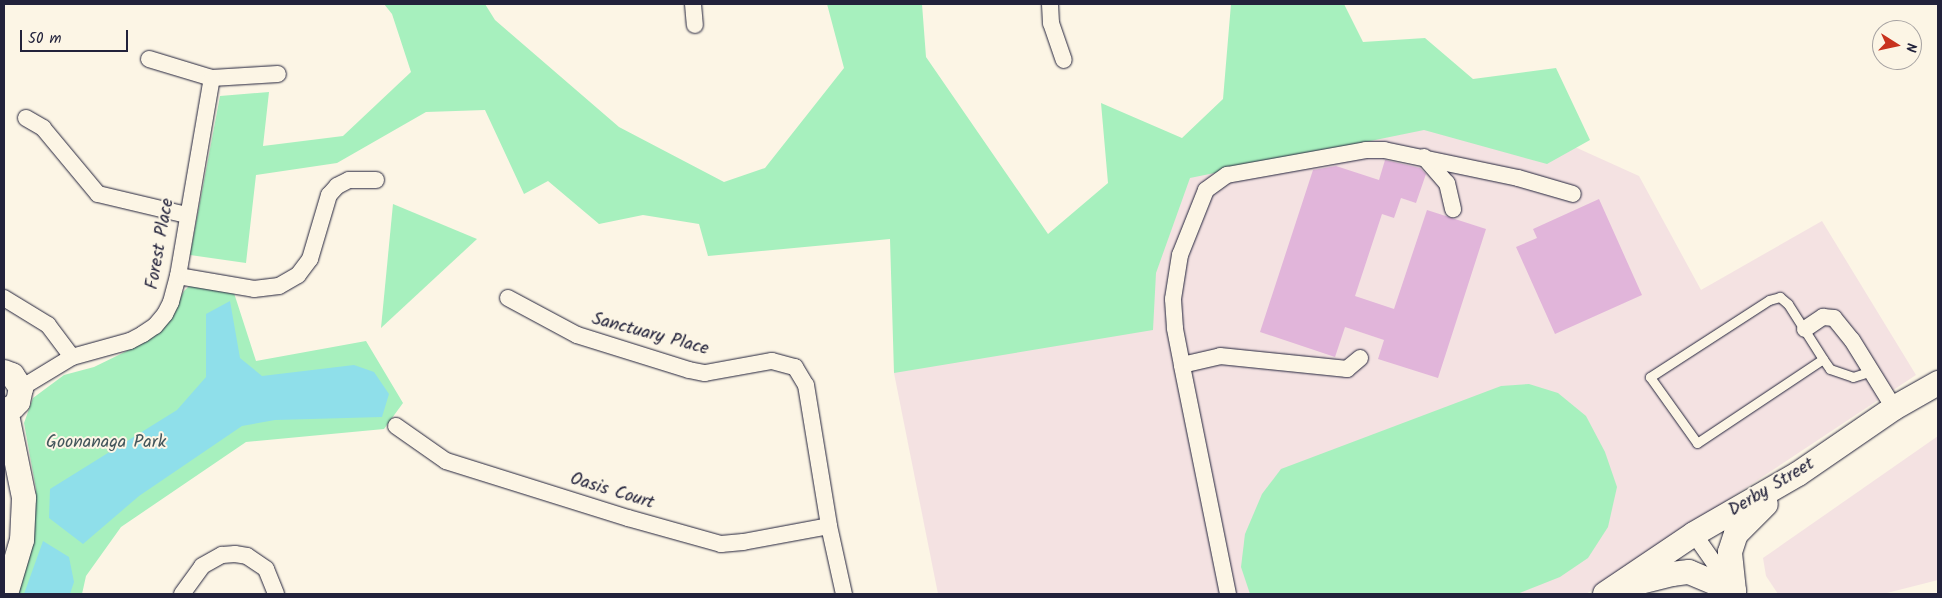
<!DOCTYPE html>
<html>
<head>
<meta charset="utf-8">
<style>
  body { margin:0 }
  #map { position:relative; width:1942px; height:598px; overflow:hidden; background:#fcf5e5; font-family:Kalam,sans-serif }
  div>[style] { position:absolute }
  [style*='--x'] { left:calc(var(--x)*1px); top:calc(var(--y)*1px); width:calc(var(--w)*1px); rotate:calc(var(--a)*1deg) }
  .built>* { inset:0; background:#f4e2e2 }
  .green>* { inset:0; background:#a7f0be }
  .water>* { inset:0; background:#8fdfea }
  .building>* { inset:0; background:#e1b5da }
  .roads { filter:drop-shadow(0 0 1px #22223b) drop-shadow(0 0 1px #22223b) }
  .lane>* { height:9px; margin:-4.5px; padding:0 4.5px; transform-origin:4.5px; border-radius:4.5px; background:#fcf5e5 }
  .street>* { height:16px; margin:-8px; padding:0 8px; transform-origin:8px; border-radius:8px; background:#fcf5e5 }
  .secondary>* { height:24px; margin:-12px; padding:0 12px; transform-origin:12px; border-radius:12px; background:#fcf5e5 }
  span { translate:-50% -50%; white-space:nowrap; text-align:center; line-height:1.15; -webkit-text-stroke:4px #fcf5e5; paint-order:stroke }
  .street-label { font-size:18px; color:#22223b }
  .park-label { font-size:18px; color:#43565c }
  .frame { position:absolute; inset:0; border:5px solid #22223b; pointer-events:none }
  .north { position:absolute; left:1872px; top:20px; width:50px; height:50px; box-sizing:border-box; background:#fcf5e5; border:1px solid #a5a1a1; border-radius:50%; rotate:100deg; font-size:14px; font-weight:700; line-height:20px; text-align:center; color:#22223b }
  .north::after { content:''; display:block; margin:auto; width:18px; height:22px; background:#c8321e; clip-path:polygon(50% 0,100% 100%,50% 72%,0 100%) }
  .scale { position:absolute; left:20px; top:30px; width:108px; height:22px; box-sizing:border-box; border:2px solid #22223b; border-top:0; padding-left:6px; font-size:15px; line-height:18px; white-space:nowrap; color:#22223b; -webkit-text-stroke:4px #fcf5e5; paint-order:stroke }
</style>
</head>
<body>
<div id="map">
  <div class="built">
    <i style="clip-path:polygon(1482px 105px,1639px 176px,1701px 290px,1822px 221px,1916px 375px,1586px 594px,938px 594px,894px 373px,1193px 159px)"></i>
    <i style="clip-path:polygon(1938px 436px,1938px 580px,1883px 594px,1778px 594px,1766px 576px,1763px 558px)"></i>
  </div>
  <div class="green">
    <i style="clip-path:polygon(384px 4px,485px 4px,495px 20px,619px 127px,724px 182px,765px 168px,844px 68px,827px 4px,922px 4px,926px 57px,1048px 234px,1108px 183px,1101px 103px,1182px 138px,1223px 99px,1231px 4px,1344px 4px,1363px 42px,1425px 38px,1473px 79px,1556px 68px,1590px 140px,1547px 164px,1424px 130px,1190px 178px,1156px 273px,1153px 330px,894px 373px,890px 239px,708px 256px,699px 224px,643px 215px,599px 224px,548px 181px,524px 194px,485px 110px,426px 112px,337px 163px,256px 175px,246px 263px,190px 255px,220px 96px,269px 92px,263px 146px,343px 136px,411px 72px,392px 14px)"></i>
    <i style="clip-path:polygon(393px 204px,477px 239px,381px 328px)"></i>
    <i style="clip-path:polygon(190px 285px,234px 293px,256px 361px,366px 341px,403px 403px,384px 429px,246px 442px,121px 527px,86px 576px,82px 594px,16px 594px,30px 552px,36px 489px,24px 423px,33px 398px,64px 375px,94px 367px,133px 348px,162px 330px,184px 291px)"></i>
    <i style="clip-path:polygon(1529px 384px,1558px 393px,1586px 416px,1605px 452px,1617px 487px,1608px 527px,1588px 558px,1560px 577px,1517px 594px,1250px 594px,1241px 567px,1245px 534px,1262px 494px,1281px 469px,1501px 386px)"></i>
  </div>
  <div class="water">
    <i style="clip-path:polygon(230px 301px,240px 358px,262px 376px,354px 365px,374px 372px,389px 394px,382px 417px,275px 420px,242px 426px,139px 496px,83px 544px,49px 518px,50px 489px,177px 410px,206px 377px,206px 314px)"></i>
    <i style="clip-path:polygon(43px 541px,69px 557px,74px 582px,70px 594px,24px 594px)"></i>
  </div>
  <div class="building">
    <i style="clip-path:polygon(1385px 160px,1420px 168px,1426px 174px,1416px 203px,1401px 198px,1394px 218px,1382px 214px,1355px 296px,1394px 309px,1427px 210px,1486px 229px,1438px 378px,1378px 359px,1384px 340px,1345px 327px,1335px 357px,1260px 332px,1313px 170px,1336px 166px,1379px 180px)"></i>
    <i style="clip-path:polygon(1599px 199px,1642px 295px,1555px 334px,1516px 247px,1537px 238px,1533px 229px)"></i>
  </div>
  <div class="roads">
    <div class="lane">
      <i style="--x:1823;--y:359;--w:65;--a:-122.5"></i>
      <i style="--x:1788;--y:304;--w:11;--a:-139"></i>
      <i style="--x:1780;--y:297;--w:11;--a:165"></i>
      <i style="--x:1769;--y:300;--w:142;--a:147.1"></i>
      <i style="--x:1650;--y:377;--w:81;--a:54.5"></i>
      <i style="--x:1697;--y:443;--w:151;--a:-33.7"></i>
      <i style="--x:1823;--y:359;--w:12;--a:55"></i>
      <i style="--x:1830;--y:369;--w:24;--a:19"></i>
      <i style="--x:1853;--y:377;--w:19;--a:-18"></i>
    </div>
    <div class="street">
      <i style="--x:693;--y:4;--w:21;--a:85"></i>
      <i style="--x:1050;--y:4;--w:19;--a:87"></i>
      <i style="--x:1051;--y:23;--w:39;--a:71"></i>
      <i style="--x:149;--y:59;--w:66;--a:16.8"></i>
      <i style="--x:212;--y:78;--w:66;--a:-3.5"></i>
      <i style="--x:26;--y:118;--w:20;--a:30"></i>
      <i style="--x:43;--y:128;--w:86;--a:50.2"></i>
      <i style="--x:98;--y:194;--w:91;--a:13.3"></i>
      <i style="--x:1424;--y:157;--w:35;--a:49"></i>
      <i style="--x:1447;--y:183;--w:27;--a:77"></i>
      <i style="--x:178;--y:276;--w:77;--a:9.7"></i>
      <i style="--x:254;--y:289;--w:25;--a:-7"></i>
      <i style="--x:279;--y:286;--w:22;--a:-30"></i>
      <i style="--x:298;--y:275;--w:20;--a:-53"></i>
      <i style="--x:310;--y:259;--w:67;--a:-73.5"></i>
      <i style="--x:329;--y:195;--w:12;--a:-48"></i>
      <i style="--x:337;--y:186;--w:13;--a:-27"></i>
      <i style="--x:349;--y:180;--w:27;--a:0"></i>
      <i style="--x:4;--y:298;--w:52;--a:31.5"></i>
      <i style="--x:48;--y:325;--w:40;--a:53"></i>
      <i style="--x:508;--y:298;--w:78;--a:28.2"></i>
      <i style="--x:577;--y:335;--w:117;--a:17.4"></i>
      <i style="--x:689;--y:370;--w:16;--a:11"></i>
      <i style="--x:705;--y:373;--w:68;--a:-10.2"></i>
      <i style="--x:772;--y:361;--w:24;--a:15"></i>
      <i style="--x:795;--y:367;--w:21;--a:59"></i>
      <i style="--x:806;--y:385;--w:143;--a:80.7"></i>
      <i style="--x:829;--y:526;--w:70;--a:77.6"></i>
      <i style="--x:1805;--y:329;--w:22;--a:-34"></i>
      <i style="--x:1823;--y:317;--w:11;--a:5"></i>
      <i style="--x:1834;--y:318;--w:28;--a:51"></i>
      <i style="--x:1852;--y:340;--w:80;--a:58.3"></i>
      <i style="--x:1182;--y:365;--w:38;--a:-101"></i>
      <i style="--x:1175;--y:328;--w:29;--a:-94"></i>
      <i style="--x:1173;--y:299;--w:45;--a:-81"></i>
      <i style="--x:1180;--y:255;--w:70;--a:-68.2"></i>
      <i style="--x:1206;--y:190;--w:26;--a:-36"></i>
      <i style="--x:1227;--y:175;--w:141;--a:-10.2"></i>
      <i style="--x:1366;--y:150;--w:18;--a:0"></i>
      <i style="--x:1384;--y:150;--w:137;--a:11.8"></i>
      <i style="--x:1518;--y:178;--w:57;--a:16.2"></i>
      <i style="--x:21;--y:388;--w:60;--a:-31.3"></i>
      <i style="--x:72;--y:357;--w:60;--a:-15.4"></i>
      <i style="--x:130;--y:341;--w:15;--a:-28"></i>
      <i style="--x:143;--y:334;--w:14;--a:-34"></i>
      <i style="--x:155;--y:326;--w:16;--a:-50"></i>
      <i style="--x:165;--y:314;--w:13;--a:-63"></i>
      <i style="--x:171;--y:302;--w:27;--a:-75"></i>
      <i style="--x:178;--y:276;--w:201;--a:-80.3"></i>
      <i style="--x:396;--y:426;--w:61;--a:35"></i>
      <i style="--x:446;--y:461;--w:191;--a:17.4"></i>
      <i style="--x:628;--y:518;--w:97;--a:15.6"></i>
      <i style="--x:721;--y:544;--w:22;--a:-5"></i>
      <i style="--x:743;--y:542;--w:87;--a:-10.5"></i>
      <i style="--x:1694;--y:534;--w:68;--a:55.1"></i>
      <i style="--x:182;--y:594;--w:34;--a:-54"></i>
      <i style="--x:202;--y:566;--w:23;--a:-29"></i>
      <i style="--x:222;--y:555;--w:13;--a:-4"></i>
      <i style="--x:235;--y:554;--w:12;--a:9"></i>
      <i style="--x:247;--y:556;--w:23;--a:34"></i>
      <i style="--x:266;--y:569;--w:27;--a:68"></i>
      <i style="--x:1228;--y:594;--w:234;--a:-101.4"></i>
      <i style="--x:1182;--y:365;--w:39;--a:-13"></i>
      <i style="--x:1220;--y:356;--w:128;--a:5.8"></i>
      <i style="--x:1347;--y:369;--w:17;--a:-40"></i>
    </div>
    <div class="secondary">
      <i style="--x:4;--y:372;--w:9;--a:21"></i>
      <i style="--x:12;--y:375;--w:16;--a:55"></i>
      <i style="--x:21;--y:388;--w:14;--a:102"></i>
      <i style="--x:18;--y:402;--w:7;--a:135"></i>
      <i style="--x:13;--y:407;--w:10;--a:156"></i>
      <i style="--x:6;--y:410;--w:90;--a:78.4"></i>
      <i style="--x:24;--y:498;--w:42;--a:92.7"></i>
      <i style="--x:22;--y:540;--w:56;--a:106.5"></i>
      <i style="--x:1632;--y:584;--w:41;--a:-14"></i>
      <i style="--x:1672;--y:574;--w:17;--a:-7"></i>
      <i style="--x:1689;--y:572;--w:49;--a:22.9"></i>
      <i style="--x:1734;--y:591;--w:39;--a:-96"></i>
      <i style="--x:1730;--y:552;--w:19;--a:-72"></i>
      <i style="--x:1736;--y:534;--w:42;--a:-45"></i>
      <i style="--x:1605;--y:594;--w:107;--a:-34"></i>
      <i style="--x:1694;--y:534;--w:120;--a:-30"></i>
      <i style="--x:1798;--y:474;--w:116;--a:-34.5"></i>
      <i style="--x:1894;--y:408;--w:51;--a:-29.6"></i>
    </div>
  </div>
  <div class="street-label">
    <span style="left:161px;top:244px;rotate:-80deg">Forest Place</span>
    <span style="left:650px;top:335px;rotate:15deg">Sanctuary Place</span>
    <span style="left:1772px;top:488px;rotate:-31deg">Derby Street</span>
    <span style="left:612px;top:492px;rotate:17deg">Oasis Court</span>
  </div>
  <div class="park-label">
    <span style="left:106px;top:443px">Goonanaga Park</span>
  </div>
  <div class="frame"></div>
  <div class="north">N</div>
  <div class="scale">50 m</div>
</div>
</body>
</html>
